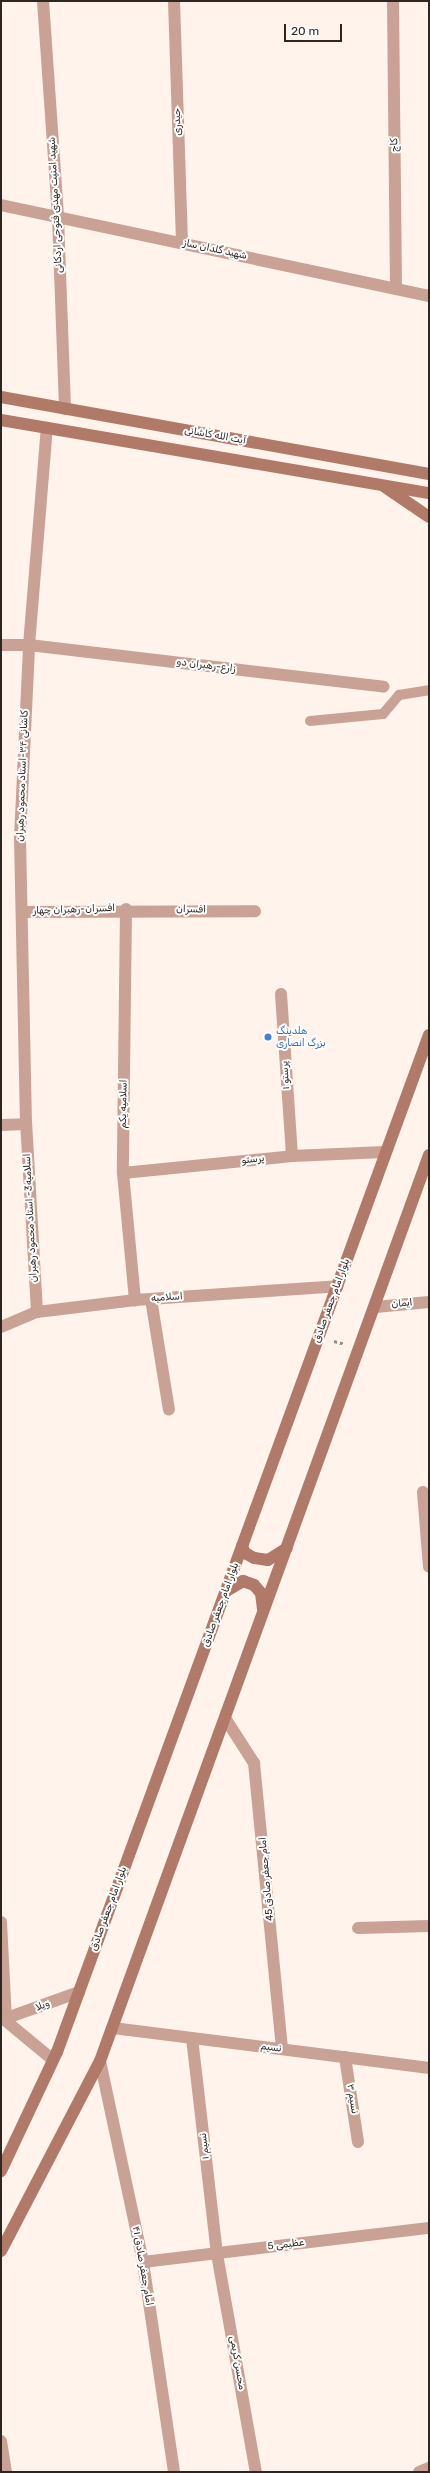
<!DOCTYPE html>
<html>
<head>
<meta charset="utf-8">
<style>
  body { margin:0 }
  #map { position:relative; width:430px; height:2473px; overflow:hidden; background:#fff3eb; font-family:Rubik,"Noto Sans Arabic",sans-serif }
  div>[style] { position:absolute }
  [style*='--x'] { left:calc(var(--x)*1px); top:calc(var(--y)*1px); width:calc(var(--w)*1px); rotate:calc(var(--a)*1deg) }
  .path>* { height:2.5px; margin-top:-1.25px; transform-origin:0; background:repeating-linear-gradient(90deg,#938a84 0 3px,transparent 0 6px) }
  .lane>* { height:10px; margin:-5px; padding:0 5px; transform-origin:5px; border-radius:5px; background:#c9a295 }
  .street>* { height:12px; margin:-6px; padding:0 6px; transform-origin:6px; border-radius:6px; background:#c9a295 }
  .secondary>* { height:12px; margin:-6px; padding:0 6px; transform-origin:6px; border-radius:6px; background:#b17967 }
  .dots>* { width:11px; height:11px; translate:-50% -50%; box-sizing:border-box; border:2px solid #fff; border-radius:50% }
  span { translate:-50% -50%; white-space:nowrap; text-align:center; line-height:1.15; -webkit-text-stroke:4px #fff; paint-order:stroke }
  .street-label { font-size:10px; color:#2d2621 }
  .shop-label { font-size:10px; color:#366cbe }
  .left { translate:0 -50%; text-align:left }
  .frame { position:absolute; inset:0; border:2px solid #2d2621; pointer-events:none }
  .scale { position:absolute; left:284px; top:24px; width:58px; height:18px; box-sizing:border-box; border:2px solid #2d2621; border-top:0; padding-left:5px; font-size:12px; line-height:14px; white-space:nowrap; color:#2d2621; -webkit-text-stroke:3px #fff; paint-order:stroke }
</style>
</head>
<body>
<div id="map">
  <div class="path">
    <i style="--x:334;--y:1341;--w:11;--a:15"></i>
  </div>
  <div class="lane">
    <i style="--x:310;--y:721;--w:73;--a:-5.5"></i>
    <i style="--x:383;--y:714;--w:25;--a:-50"></i>
    <i style="--x:399;--y:695;--w:30;--a:-9"></i>
  </div>
  <div class="street">
    <i style="--x:43;--y:1;--w:217;--a:86"></i>
    <i style="--x:58;--y:217;--w:192;--a:87.9"></i>
    <i style="--x:174;--y:1;--w:242;--a:88.1"></i>
    <i style="--x:393;--y:1;--w:288;--a:89.4"></i>
    <i style="--x:1;--y:205;--w:438;--a:12"></i>
    <i style="--x:1;--y:645;--w:28;--a:0"></i>
    <i style="--x:29;--y:645;--w:357;--a:6.7"></i>
    <i style="--x:126;--y:909;--w:264;--a:90.7"></i>
    <i style="--x:123;--y:1173;--w:128;--a:84.6"></i>
    <i style="--x:22;--y:912;--w:233;--a:-0.2"></i>
    <i style="--x:281;--y:994;--w:162;--a:86.1"></i>
    <i style="--x:1;--y:1125;--w:25;--a:-2"></i>
    <i style="--x:123;--y:1173;--w:170;--a:-5.7"></i>
    <i style="--x:292;--y:1156;--w:92;--a:-2.5"></i>
    <i style="--x:151;--y:1299;--w:112;--a:80.8"></i>
    <i style="--x:376;--y:1307;--w:53;--a:-5.4"></i>
    <i style="--x:37;--y:1312;--w:188;--a:-93.3"></i>
    <i style="--x:26;--y:1124;--w:286;--a:-91.2"></i>
    <i style="--x:20;--y:838;--w:193;--a:-87.3"></i>
    <i style="--x:29;--y:645;--w:218;--a:-85.3"></i>
    <i style="--x:1;--y:1327;--w:39;--a:-23"></i>
    <i style="--x:37;--y:1312;--w:99;--a:-7"></i>
    <i style="--x:135;--y:1300;--w:203;--a:-3.9"></i>
    <i style="--x:423;--y:1492;--w:75;--a:85.4"></i>
    <i style="--x:225;--y:1718;--w:54;--a:57.2"></i>
    <i style="--x:254;--y:1763;--w:287;--a:84.4"></i>
    <i style="--x:1;--y:1922;--w:99;--a:87.1"></i>
    <i style="--x:358;--y:1928;--w:71;--a:-1.6"></i>
    <i style="--x:1;--y:2020;--w:83;--a:-19.7"></i>
    <i style="--x:6;--y:2021;--w:61;--a:39.7"></i>
    <i style="--x:113;--y:2028;--w:319;--a:7.2"></i>
    <i style="--x:192;--y:2038;--w:217;--a:83.4"></i>
    <i style="--x:217;--y:2254;--w:221;--a:79.9"></i>
    <i style="--x:345;--y:2057;--w:86;--a:81.3"></i>
    <i style="--x:100;--y:2061;--w:206;--a:77.9"></i>
    <i style="--x:143;--y:2262;--w:212;--a:81.6"></i>
    <i style="--x:143;--y:2262;--w:288;--a:-6.8"></i>
    <i style="--x:1;--y:2441;--w:31;--a:81"></i>
    <i style="--x:419;--y:2472;--w:11;--a:-22"></i>
  </div>
  <div class="secondary">
    <i style="--x:1;--y:397;--w:435;--a:10.2"></i>
    <i style="--x:1;--y:420;--w:434;--a:9.7"></i>
    <i style="--x:385;--y:487;--w:53;--a:34.3"></i>
    <i style="--x:242;--y:1546;--w:8;--a:67"></i>
    <i style="--x:245;--y:1553;--w:10;--a:29"></i>
    <i style="--x:254;--y:1558;--w:14;--a:8"></i>
    <i style="--x:268;--y:1560;--w:22;--a:-32"></i>
    <i style="--x:226;--y:1591;--w:20;--a:-30"></i>
    <i style="--x:243;--y:1581;--w:12;--a:20"></i>
    <i style="--x:254;--y:1585;--w:11;--a:49"></i>
    <i style="--x:261;--y:1593;--w:17;--a:83"></i>
    <i style="--x:1;--y:2171;--w:132;--a:-64.8"></i>
    <i style="--x:57;--y:2052;--w:1083;--a:-69.91"></i>
    <i style="--x:1;--y:2251;--w:214;--a:-62.5"></i>
    <i style="--x:100;--y:2061;--w:964;--a:-70.04"></i>
  </div>
  <div class="dots">
    <i style="left:268px;top:1037px;background:#3f7fe0"></i>
  </div>
  <div class="street-label">
    <span style="left:178px;top:122px;rotate:-92deg">حیدری</span>
    <span style="left:395px;top:145px;rotate:-91deg">کاج</span>
    <span style="left:56px;top:205px;rotate:-93deg">شهید امنیت مهدی فتوحی اردکانی</span>
    <span style="left:215px;top:250px;rotate:12deg">شهید گلدان ساز</span>
    <span style="left:215px;top:436px;rotate:10deg">آیت الله کاشانی</span>
    <span style="left:206px;top:666px;rotate:7deg">زارع-رهبران دو</span>
    <span style="left:23px;top:776px;rotate:-88deg">کاشانی ۳۴-استاد محمود رهبران</span>
    <span style="left:74px;top:910px;rotate:-2deg">افسران-رهبران چهار</span>
    <span style="left:191px;top:910px;rotate:1deg">افسران</span>
    <span style="left:286px;top:1075px;rotate:-94deg">پرستو ۱</span>
    <span style="left:124px;top:1104px;rotate:-89deg">اسلامیه یکم</span>
    <span style="left:253px;top:1160px;rotate:-6deg">پرستو</span>
    <span style="left:31px;top:1218px;rotate:-93deg">اسلامیه3- استاد محمود رهبران</span>
    <span style="left:167px;top:1298px;rotate:-4deg">اسلامیه</span>
    <span style="left:332px;top:1301px;rotate:-70deg">بلوار امام جعفر صادق</span>
    <span style="left:402px;top:1304px;rotate:-6deg">ایمان</span>
    <span style="left:221px;top:1605px;rotate:-70deg">بلوار امام جعفر صادق</span>
    <span style="left:267px;top:1879px;rotate:-95deg">امام جعفر صادق 45</span>
    <span style="left:109px;top:1909px;rotate:-70deg">بلوار امام جعفر صادق</span>
    <span style="left:43px;top:2006px;rotate:-22deg">ویلا</span>
    <span style="left:271px;top:2048px;rotate:7deg">نسیم</span>
    <span style="left:352px;top:2099px;rotate:81deg">نسیم ۳</span>
    <span style="left:205px;top:2146px;rotate:-97deg">نسیم ۱</span>
    <span style="left:286px;top:2245px;rotate:-7deg">عظیمی 5</span>
    <span style="left:142px;top:2266px;rotate:80deg">امام جعفر صادق ۴۱</span>
    <span style="left:237px;top:2363px;rotate:80deg">محسن کریمی</span>
  </div>
  <div class="shop-label">
    <span class="left" style="left:276px;top:1037px">هلدینگ<br>بزرگ انصاری</span>
  </div>
  <div class="frame"></div>
  <div class="scale">20 m</div>
</div>
</body>
</html>
